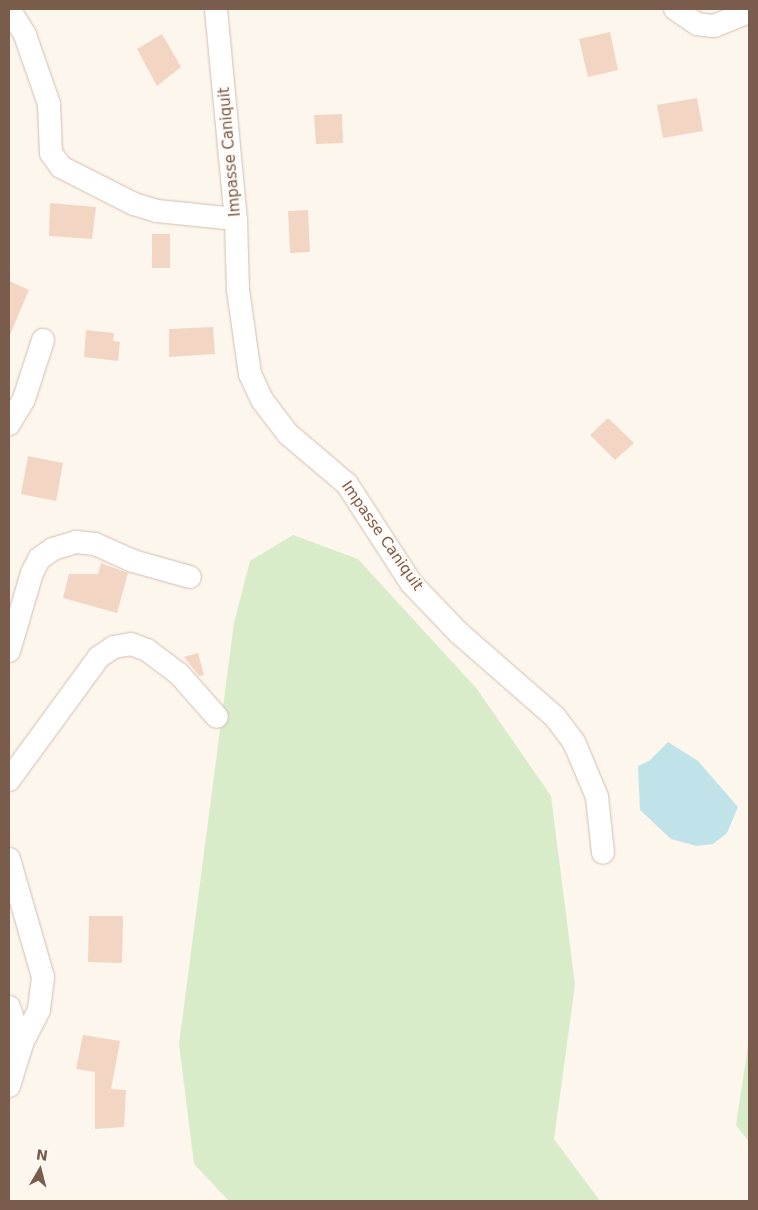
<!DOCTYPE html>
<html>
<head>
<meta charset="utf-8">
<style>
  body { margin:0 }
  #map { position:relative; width:758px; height:1210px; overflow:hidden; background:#fdf6ec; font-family:"DejaVu Sans",sans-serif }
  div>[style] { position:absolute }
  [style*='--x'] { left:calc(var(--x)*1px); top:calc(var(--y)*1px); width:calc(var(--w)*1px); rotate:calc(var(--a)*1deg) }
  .green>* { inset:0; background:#d8ecc9 }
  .water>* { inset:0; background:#bfe3e8 }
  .building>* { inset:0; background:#f3d5c3 }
  .roads { filter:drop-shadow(0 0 1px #d1beb0) drop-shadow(0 0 1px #d1beb0) }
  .minor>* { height:22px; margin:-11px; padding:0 11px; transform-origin:11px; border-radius:11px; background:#fff }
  span { translate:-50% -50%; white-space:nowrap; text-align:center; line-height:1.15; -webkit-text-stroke:4px #fffaf3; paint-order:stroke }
  .street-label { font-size:15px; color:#7a5c4d }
  .frame { position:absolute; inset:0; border:10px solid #7a5c4d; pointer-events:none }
  .north { position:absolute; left:15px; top:1145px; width:50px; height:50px; -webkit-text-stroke:4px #fffaf3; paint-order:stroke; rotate:8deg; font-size:14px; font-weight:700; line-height:20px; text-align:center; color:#7a5c4d }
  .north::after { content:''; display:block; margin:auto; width:18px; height:22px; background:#7a5c4d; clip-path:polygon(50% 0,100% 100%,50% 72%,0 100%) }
</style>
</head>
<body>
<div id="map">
  <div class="green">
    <i style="clip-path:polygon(293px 535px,358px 559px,477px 689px,551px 796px,575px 985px,554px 1139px,600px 1201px,229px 1201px,194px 1164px,179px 1044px,234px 623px,250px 561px)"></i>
    <i style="clip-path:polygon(749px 1039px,749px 1142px,736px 1125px)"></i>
  </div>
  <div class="water">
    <i style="clip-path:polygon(668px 742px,698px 761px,738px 807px,727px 833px,713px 844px,697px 846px,671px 839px,640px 810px,638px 766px,649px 761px)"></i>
  </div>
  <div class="building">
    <i style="clip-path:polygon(610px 32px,618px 70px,588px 77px,579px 39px)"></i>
    <i style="clip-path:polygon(162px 34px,181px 67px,157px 86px,137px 49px)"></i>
    <i style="clip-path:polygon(697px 98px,703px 131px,663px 138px,657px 105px)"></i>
    <i style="clip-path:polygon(342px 114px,343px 143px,316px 144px,314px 115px)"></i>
    <i style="clip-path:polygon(50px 203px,96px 207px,92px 239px,49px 236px)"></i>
    <i style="clip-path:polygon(308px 210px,310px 252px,290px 253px,288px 211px)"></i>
    <i style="clip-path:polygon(152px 234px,170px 234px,170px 268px,152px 268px)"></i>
    <i style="clip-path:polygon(9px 281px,29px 290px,9px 337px)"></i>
    <i style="clip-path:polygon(213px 327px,215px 354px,169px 357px,169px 329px)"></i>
    <i style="clip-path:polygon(86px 330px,114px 333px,113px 341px,120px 342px,118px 361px,84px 357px)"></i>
    <i style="clip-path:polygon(608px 418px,634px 443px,615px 460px,590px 435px)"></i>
    <i style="clip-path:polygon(28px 456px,63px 463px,56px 501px,21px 494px)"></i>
    <i style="clip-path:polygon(101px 563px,128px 573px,117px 613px,63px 598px,69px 574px,98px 574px)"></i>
    <i style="clip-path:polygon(198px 653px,204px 675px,199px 676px,184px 657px)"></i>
    <i style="clip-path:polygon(89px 916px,123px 916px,122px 963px,88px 962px)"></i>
    <i style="clip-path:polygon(83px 1035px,120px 1041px,111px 1089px,126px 1090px,124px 1127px,95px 1129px,95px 1072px,76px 1069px)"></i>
  </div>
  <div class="roads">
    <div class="minor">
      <i style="--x:9;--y:9;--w:31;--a:58"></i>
      <i style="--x:25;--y:35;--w:73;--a:70.8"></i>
      <i style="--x:49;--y:104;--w:49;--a:87.7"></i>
      <i style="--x:51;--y:153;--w:17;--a:54"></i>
      <i style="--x:61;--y:167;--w:82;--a:26.9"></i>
      <i style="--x:134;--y:204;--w:24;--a:17"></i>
      <i style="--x:157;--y:211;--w:79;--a:5.8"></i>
      <i style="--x:216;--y:9;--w:211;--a:84.6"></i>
      <i style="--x:236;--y:219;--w:71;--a:88.4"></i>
      <i style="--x:238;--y:290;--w:85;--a:81.9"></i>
      <i style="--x:250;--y:374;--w:29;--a:65"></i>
      <i style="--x:262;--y:400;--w:43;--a:52.6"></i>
      <i style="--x:288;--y:434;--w:77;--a:40.3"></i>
      <i style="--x:347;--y:484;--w:118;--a:57.1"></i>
      <i style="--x:411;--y:583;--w:69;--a:46.2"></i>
      <i style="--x:459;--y:633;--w:128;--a:41.2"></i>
      <i style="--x:555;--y:717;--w:31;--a:53"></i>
      <i style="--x:574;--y:742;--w:60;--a:67.3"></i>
      <i style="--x:597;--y:797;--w:56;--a:83.9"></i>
      <i style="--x:675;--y:9;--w:27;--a:34"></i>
      <i style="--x:697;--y:24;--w:17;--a:7"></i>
      <i style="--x:714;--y:26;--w:38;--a:-22"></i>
      <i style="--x:9;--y:424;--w:29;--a:-59"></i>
      <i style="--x:24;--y:399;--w:62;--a:-72.1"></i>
      <i style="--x:9;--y:651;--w:81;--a:-73.6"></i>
      <i style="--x:32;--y:573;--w:16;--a:-63"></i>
      <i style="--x:39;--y:559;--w:17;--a:-36"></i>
      <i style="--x:53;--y:549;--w:24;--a:-17"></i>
      <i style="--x:76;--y:542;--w:19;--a:6"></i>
      <i style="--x:95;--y:544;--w:42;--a:24.1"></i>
      <i style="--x:133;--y:561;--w:59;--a:15.7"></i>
      <i style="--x:9;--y:780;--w:152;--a:-53.8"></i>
      <i style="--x:99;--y:657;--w:18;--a:-34"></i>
      <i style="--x:114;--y:647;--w:17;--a:-10"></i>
      <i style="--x:131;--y:644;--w:17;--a:21"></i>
      <i style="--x:147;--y:650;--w:40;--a:37"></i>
      <i style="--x:179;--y:674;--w:57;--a:48.5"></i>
      <i style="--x:9;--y:859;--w:123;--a:73.9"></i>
      <i style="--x:43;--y:977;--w:33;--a:97"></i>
      <i style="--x:39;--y:1010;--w:38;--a:117"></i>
      <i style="--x:22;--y:1044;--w:44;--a:107.2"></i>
      <i style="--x:9;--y:1007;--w:39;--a:71"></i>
    </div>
  </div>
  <div class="street-label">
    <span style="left:230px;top:152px;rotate:-95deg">Impasse Caniquit</span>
    <span style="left:382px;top:536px;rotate:55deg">Impasse Caniquit</span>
  </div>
  <div class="frame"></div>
  <div class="north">N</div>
</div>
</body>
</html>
